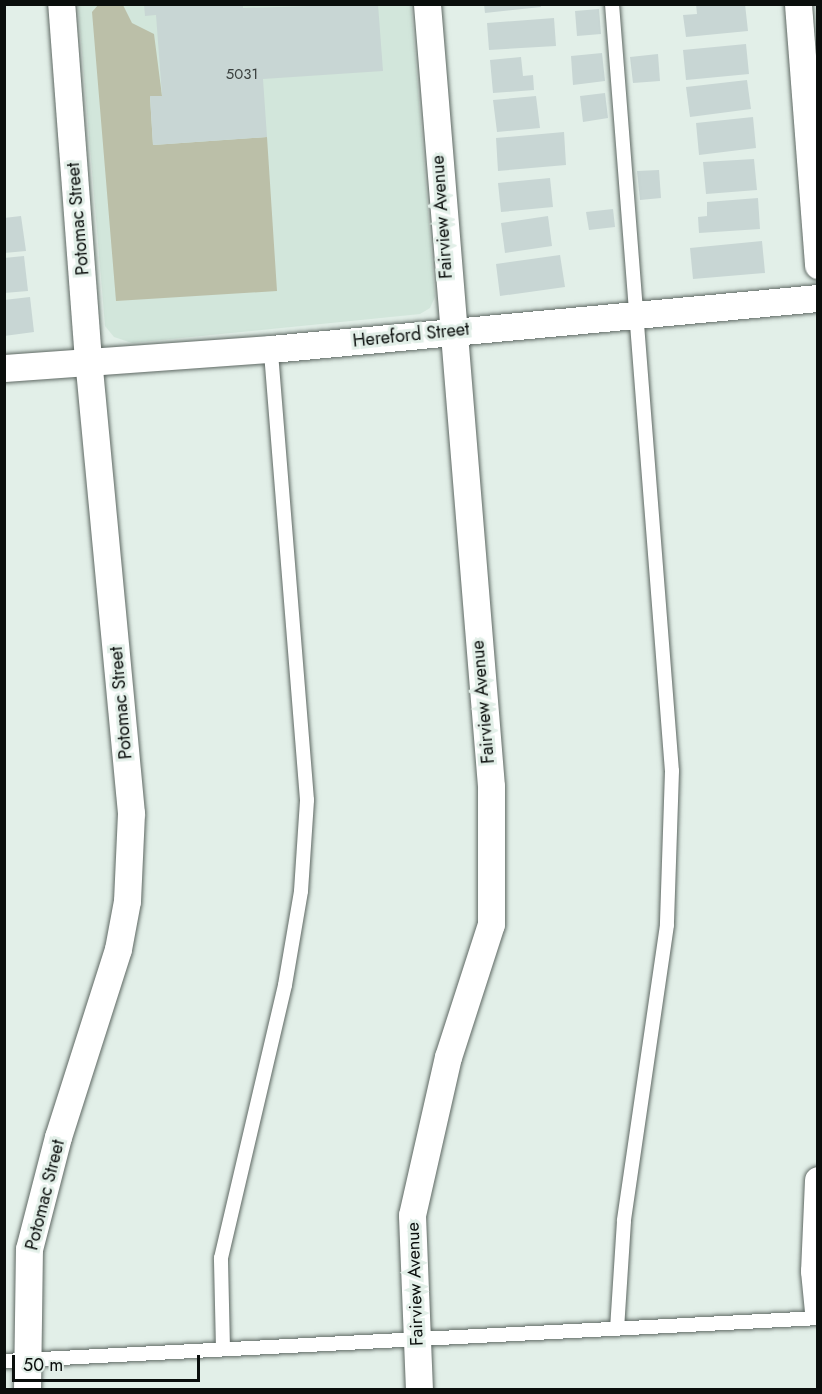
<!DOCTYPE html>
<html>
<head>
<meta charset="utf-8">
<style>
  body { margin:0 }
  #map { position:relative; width:822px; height:1394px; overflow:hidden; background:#e2efe8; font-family:Jost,sans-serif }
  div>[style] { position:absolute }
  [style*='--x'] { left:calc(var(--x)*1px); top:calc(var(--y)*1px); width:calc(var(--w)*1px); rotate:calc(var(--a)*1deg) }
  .built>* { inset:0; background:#d2e6db }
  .green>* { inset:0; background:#bbbfa8 }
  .building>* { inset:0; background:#c8d6d4 }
  .roads { filter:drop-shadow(0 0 2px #5e6863) drop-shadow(0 0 2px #5e6863) }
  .service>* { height:14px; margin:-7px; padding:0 7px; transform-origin:7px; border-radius:7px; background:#fff }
  .minor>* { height:27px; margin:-13.5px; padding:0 13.5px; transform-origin:13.5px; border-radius:13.5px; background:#fff }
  span { translate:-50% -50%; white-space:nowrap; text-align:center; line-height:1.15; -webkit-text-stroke:6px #e2efe8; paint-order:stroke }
  .number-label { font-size:15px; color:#3a403e }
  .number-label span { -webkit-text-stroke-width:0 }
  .street-label { font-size:18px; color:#0a0e0c }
  .frame { position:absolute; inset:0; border:6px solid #0a0e0c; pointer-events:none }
  .scale { position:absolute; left:12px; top:1355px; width:188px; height:27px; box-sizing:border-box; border:3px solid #0a0e0c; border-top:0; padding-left:8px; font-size:18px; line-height:21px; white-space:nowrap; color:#0a0e0c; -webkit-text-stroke:4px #e2efe8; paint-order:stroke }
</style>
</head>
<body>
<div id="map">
  <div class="built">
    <i style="clip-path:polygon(78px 5px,411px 5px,435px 297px,430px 308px,420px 314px,132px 343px,114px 337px,105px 326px)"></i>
  </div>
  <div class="green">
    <i style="clip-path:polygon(123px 5px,132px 23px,154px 34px,162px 96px,150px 97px,153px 145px,267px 137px,277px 291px,116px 301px,92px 12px,98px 5px)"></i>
  </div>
  <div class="building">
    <i style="clip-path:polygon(144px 4px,243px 4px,243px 8px,378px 4px,383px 71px,263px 79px,267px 137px,153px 145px,150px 96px,162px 96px,156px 15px,145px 16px)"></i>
    <i style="clip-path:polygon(484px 4px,540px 4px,541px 7px,485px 13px)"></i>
    <i style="clip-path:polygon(696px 4px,745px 4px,748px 31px,686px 37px,683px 15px,697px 14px)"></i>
    <i style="clip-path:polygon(599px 9px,601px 34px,577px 36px,575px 11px)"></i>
    <i style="clip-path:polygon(554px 18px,556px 46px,489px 50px,487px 23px)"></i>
    <i style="clip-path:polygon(746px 44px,749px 74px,686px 80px,683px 50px)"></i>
    <i style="clip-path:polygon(602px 53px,605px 81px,573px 85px,571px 56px)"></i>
    <i style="clip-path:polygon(658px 54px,660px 81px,633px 83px,630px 57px)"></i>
    <i style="clip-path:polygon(521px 57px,523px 76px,533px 75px,534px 90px,493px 93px,490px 60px)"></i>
    <i style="clip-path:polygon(747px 80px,751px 109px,690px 117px,686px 87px)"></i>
    <i style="clip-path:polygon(605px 93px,608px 118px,583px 122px,580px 96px)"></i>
    <i style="clip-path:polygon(536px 96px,540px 128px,497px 132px,493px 100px)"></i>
    <i style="clip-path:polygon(753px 117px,756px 148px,699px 155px,696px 123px)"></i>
    <i style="clip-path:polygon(564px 132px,566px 165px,498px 171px,496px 138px)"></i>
    <i style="clip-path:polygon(754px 159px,757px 190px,706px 194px,703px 162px)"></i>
    <i style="clip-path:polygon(659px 170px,661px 198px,640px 200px,637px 171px)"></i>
    <i style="clip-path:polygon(550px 178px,553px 207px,501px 212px,498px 183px)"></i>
    <i style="clip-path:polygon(758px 198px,760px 229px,699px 233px,698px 217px,707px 216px,707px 202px)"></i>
    <i style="clip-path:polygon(613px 209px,615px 227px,589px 230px,586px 212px)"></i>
    <i style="clip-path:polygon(21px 216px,26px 251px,4px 253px,4px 218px)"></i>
    <i style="clip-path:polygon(548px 216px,552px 246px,505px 253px,501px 223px)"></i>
    <i style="clip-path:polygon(762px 241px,765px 273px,693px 279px,690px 248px)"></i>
    <i style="clip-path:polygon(560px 255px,565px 287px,500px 296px,496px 264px)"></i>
    <i style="clip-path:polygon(24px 256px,28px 291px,4px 293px,4px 258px)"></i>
    <i style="clip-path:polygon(30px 297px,34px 332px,4px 336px,4px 300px)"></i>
  </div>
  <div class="roads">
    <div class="service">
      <i style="--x:612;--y:4;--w:769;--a:85.53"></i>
      <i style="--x:672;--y:771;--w:154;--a:91.9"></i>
      <i style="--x:667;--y:925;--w:299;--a:98.3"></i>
      <i style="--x:624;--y:1221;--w:107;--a:93.7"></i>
      <i style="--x:223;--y:1349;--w:91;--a:-91.3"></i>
      <i style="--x:221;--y:1258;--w:280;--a:-76.8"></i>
      <i style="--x:285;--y:985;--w:95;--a:-80.3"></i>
      <i style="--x:301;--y:891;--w:91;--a:-86.2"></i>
      <i style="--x:307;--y:800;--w:452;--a:-94.6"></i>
      <i style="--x:4;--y:1361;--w:815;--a:-3.02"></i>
    </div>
    <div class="minor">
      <i style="--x:798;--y:4;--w:262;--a:85.6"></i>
      <i style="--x:4;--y:368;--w:268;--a:-4.1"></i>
      <i style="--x:271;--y:349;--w:549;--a:-5.33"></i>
      <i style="--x:818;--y:1180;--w:91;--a:92.5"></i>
      <i style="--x:814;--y:1271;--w:40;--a:84.3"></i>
      <i style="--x:27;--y:1390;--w:141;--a:-89.2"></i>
      <i style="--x:29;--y:1249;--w:116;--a:-75.5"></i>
      <i style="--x:58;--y:1137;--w:197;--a:-72.3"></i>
      <i style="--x:118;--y:949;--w:49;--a:-79.4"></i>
      <i style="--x:127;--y:901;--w:88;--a:-87.4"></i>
      <i style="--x:131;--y:813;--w:455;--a:-95.4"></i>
      <i style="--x:88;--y:360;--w:357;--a:-94.3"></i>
      <i style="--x:419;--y:1390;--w:175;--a:-92.3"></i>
      <i style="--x:412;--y:1215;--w:162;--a:-77.2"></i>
      <i style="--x:448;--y:1057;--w:140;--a:-72.1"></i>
      <i style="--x:491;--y:924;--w:138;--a:-90"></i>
      <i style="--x:491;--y:786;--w:785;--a:-94.68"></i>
    </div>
  </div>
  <div class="number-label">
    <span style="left:242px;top:75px">5031</span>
  </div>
  <div class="street-label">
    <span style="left:442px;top:217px;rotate:-94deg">Fairview Avenue</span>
    <span style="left:78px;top:219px;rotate:-95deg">Potomac Street</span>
    <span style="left:411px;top:335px;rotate:-6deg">Hereford Street</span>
    <span style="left:483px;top:702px;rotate:-95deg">Fairview Avenue</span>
    <span style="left:121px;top:703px;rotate:-95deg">Potomac Street</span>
    <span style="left:45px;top:1195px;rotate:-76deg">Potomac Street</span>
    <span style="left:415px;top:1284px;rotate:-92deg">Fairview Avenue</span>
  </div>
  <div class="frame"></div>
  <div class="scale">50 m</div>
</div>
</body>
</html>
